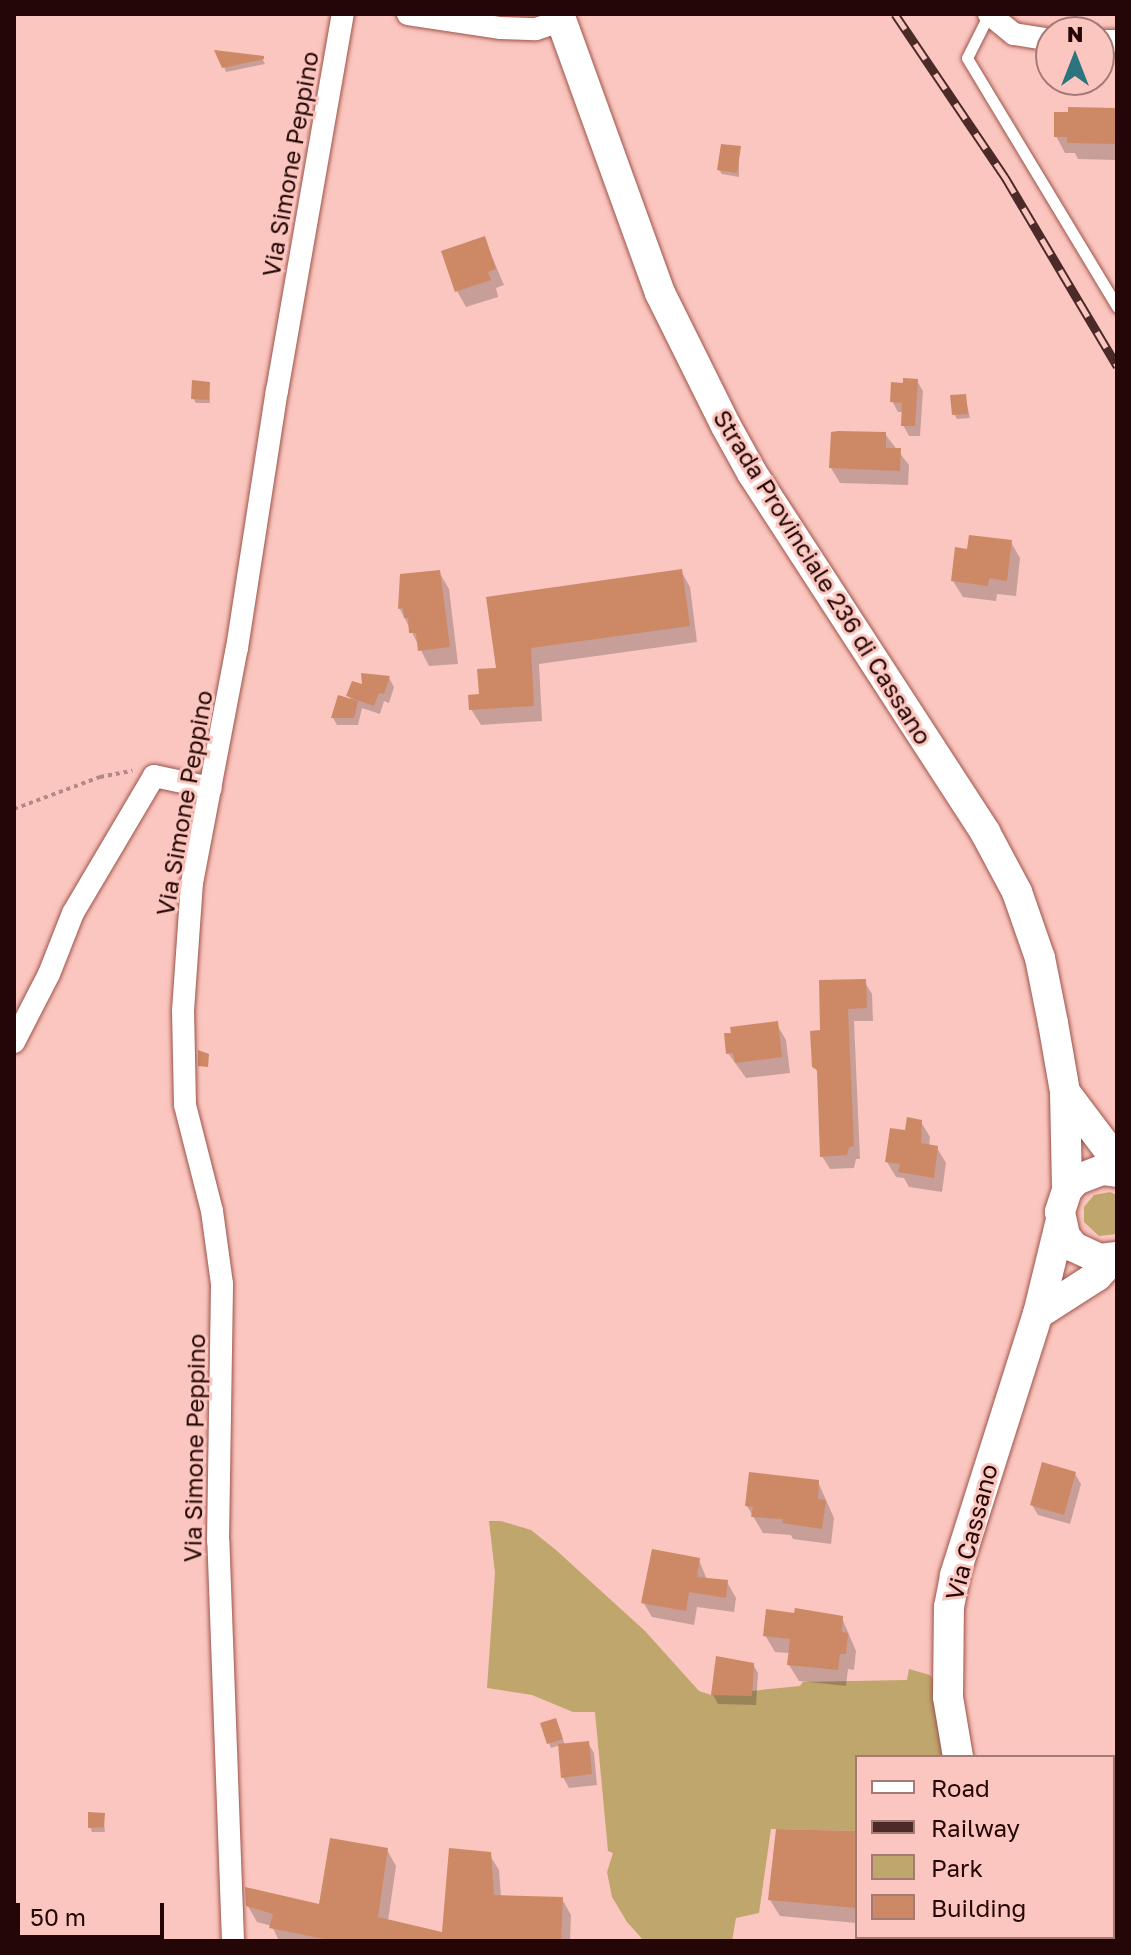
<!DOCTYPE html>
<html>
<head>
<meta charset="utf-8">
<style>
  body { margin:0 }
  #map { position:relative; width:1131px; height:1955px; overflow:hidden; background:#fbc6bf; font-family:"Golos Text",sans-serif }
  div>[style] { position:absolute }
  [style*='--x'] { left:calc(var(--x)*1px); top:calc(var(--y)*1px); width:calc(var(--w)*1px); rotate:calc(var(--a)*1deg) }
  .green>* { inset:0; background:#bea66d }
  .shadow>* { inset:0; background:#0003 }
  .building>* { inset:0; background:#cd8966 }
  .path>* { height:4px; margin-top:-2px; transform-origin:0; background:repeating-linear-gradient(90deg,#b58883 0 4px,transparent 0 8px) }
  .roads { filter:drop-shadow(0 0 2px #9e534a) drop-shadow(0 0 2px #9e534a) }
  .service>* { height:11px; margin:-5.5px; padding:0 5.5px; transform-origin:5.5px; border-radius:5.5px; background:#fff }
  .minor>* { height:22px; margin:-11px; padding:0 11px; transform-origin:11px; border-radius:11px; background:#fff }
  .secondary>* { height:30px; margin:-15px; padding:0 15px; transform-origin:15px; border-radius:15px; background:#fff }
  .rail>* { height:9px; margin-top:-4.5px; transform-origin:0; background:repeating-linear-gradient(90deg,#fbc6bf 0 18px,#4c2a28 0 36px); box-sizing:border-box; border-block:2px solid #4c2a28 }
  span { translate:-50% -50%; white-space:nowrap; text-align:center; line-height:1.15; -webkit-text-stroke:6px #fbc6bf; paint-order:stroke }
  .street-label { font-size:24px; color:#230605 }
  .frame { position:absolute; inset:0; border:16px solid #230605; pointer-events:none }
  .legend { position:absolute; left:855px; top:1755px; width:260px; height:184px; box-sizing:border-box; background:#fbc6bf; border:2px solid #a57975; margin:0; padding:10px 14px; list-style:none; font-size:24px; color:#230605 }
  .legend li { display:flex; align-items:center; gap:16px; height:40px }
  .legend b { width:40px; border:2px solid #a57975 }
  .north { position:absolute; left:1035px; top:16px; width:80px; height:80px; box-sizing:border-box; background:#fbc6bf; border:2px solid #a57975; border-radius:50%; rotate:0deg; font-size:22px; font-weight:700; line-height:32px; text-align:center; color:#230605 }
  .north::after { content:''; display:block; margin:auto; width:28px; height:36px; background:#2c747e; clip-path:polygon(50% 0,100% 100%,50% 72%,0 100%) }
  .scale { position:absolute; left:16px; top:1903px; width:148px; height:36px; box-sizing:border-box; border:4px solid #230605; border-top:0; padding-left:10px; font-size:24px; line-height:28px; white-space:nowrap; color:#230605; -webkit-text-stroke:6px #fbc6bf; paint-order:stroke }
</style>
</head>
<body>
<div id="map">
  <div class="green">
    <i style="clip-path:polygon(1110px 1192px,1117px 1195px,1117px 1234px,1099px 1236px,1084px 1222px,1084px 1207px,1094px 1195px)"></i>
    <i style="clip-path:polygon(489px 1521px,501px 1521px,531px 1530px,556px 1550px,645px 1631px,699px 1691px,711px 1695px,800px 1686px,803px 1682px,907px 1680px,909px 1669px,930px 1675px,939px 1687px,947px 1757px,857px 1757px,857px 1831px,771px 1829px,759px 1913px,736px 1918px,732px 1941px,644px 1941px,627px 1922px,612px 1897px,607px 1872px,613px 1853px,608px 1851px,595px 1712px,573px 1712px,532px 1695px,487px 1688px,495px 1573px)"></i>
  </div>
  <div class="shadow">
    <i style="clip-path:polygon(262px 58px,265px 64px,226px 72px,224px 67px)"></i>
    <i style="clip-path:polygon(1117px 110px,1117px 160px,1078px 159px,1075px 153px,1065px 153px,1056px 136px)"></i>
    <i style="clip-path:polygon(739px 148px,739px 177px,722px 174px,719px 170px)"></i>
    <i style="clip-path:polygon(484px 238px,504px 285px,496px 288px,498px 297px,466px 307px,457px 291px)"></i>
    <i style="clip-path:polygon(917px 381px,923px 391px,920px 436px,909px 436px,903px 425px,904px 412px,898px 412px,892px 401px,893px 384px)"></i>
    <i style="clip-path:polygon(209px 384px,210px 403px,196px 403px,193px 398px)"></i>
    <i style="clip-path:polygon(965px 396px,970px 418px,957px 419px,954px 414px)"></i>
    <i style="clip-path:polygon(885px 434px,909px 465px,908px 485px,840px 483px,831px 468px)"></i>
    <i style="clip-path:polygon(1011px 542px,1020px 558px,1016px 596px,997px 594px,996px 601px,963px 597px,953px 581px,969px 551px)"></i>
    <i style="clip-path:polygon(681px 571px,690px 587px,697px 642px,539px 664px,542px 721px,481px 725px,471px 709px,498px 670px,488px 599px)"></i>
    <i style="clip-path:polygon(439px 572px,449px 589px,458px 664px,429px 666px,400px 609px,402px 576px)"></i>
    <i style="clip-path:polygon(389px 678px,394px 687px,389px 703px,384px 701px,380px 714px,362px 708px,358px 725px,337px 725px,333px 718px,352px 701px,349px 696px)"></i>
    <i style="clip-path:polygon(864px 981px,872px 994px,873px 1021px,854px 1021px,860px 1159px,856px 1159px,854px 1168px,830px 1169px,822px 1156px,819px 1075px,814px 1066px,822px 1032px)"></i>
    <i style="clip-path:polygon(776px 1023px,786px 1040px,790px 1073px,746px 1078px,728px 1053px)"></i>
    <i style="clip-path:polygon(921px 1122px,930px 1137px,929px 1147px,937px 1148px,946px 1163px,942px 1192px,909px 1187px,904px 1178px,896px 1177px,887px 1162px,907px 1132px)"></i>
    <i style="clip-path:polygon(1075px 1474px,1081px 1484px,1070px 1524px,1038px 1515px,1032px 1505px)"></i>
    <i style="clip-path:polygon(818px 1482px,834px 1518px,831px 1544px,793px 1539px,791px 1535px,763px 1533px,747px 1506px)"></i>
    <i style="clip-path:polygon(699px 1560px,707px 1580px,727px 1582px,736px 1598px,734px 1612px,697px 1607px,694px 1625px,652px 1617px,643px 1602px)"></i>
    <i style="clip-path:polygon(842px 1618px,856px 1651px,854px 1670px,848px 1669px,846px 1686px,799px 1681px,789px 1665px,790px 1653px,775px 1652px,765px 1635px)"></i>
    <i style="clip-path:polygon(753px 1664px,758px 1673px,756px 1705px,718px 1704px,713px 1695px)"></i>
    <i style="clip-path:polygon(558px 1725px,565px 1745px,588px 1743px,594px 1753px,597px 1785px,569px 1788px,563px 1777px,560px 1745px,551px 1748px,549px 1743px)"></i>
    <i style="clip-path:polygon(103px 1815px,105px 1832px,92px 1832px,90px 1827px)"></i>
    <i style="clip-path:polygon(857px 1833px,857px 1923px,780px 1916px,770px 1900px)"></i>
    <i style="clip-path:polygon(387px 1850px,396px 1866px,388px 1921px,444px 1933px,489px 1854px,499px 1870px,501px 1897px,562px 1899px,571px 1915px,570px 1941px,279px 1941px,272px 1926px,257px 1922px,248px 1906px,321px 1906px)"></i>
    <i style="clip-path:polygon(920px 1937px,991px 1937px,992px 1941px,919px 1941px)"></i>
  </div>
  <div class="building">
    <i style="clip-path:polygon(214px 50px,264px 56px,264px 59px,222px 68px)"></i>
    <i style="clip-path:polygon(1068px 107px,1117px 108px,1117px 144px,1067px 143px,1067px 137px,1054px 137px,1054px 112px,1068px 112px)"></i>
    <i style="clip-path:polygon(721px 144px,741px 146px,737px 173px,717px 170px)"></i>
    <i style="clip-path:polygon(485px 236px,496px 269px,488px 272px,491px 280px,455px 292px,441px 251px)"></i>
    <i style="clip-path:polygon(903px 378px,918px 379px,915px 426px,901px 426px,902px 403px,890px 402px,891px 382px,903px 383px)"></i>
    <i style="clip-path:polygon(192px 380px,210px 382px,209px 400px,191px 399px)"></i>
    <i style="clip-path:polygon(966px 394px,968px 414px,952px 415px,950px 395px)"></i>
    <i style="clip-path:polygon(838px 431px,886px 432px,886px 448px,901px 448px,900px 471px,829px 468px,831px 432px)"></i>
    <i style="clip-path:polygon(969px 535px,1012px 540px,1007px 581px,989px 578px,988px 586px,951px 581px,955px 547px,967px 549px)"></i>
    <i style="clip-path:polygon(682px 569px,690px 626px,531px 648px,534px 706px,469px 710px,468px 695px,479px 694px,477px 669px,496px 668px,486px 597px)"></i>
    <i style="clip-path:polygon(440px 570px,450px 647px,418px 651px,416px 633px,409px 633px,408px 618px,404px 618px,403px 608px,398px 609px,400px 574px)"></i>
    <i style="clip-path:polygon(361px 673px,390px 676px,384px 694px,379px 693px,374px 706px,346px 696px,352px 681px,362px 684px)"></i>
    <i style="clip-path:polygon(338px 695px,358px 701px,354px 718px,331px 718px)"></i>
    <i style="clip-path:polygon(866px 979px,867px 1008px,848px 1009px,854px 1146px,849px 1147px,847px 1155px,820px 1157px,817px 1070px,812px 1067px,810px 1031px,820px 1030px,819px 980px)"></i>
    <i style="clip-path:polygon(778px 1021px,782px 1057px,735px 1063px,733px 1053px,726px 1054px,724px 1033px,731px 1033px,730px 1027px)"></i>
    <i style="clip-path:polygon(198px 1050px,209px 1054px,208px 1067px,198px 1066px)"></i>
    <i style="clip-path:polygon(907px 1117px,922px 1120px,921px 1143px,938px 1146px,934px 1178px,898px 1172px,900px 1164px,885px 1162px,890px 1128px,905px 1130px)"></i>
    <i style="clip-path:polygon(1042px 1462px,1076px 1472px,1064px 1515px,1030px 1505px)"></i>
    <i style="clip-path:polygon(749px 1472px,819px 1480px,818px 1499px,826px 1500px,822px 1529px,782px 1523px,783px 1519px,751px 1517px,753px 1507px,745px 1506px)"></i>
    <i style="clip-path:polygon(652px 1549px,700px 1558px,697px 1577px,728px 1580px,726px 1598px,689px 1592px,686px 1611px,641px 1603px)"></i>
    <i style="clip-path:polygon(795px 1608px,843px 1616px,842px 1632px,848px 1633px,846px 1654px,840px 1654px,838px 1670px,787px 1665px,790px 1639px,763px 1636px,766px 1609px,794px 1613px)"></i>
    <i style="clip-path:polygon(716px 1656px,754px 1663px,752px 1696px,711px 1695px)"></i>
    <i style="clip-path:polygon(556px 1718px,563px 1739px,547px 1744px,540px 1723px)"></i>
    <i style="clip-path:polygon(589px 1741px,592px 1774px,561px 1778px,558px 1744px)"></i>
    <i style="clip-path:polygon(88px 1812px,105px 1813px,104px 1827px,88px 1828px)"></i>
    <i style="clip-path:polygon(776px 1829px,857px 1831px,857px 1908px,768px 1900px)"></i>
    <i style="clip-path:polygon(330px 1838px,388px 1848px,378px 1917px,442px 1932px,449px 1848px,491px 1852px,494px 1895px,563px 1897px,561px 1941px,334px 1941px,269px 1928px,273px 1914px,246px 1906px,245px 1887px,319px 1904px)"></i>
  </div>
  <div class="path">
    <i style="--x:14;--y:809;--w:92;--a:-20.4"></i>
    <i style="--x:100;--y:777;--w:33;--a:-11"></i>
  </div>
  <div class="roads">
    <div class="service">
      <i style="--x:989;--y:14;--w:49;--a:116.6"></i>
      <i style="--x:967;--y:58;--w:291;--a:58.9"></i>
    </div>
    <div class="minor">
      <i style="--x:408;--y:14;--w:94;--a:8.6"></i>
      <i style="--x:501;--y:28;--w:35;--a:2"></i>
      <i style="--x:536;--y:29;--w:26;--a:-18"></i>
      <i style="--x:989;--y:14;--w:32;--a:39"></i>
      <i style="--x:1014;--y:34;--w:37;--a:9"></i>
      <i style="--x:1099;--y:41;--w:18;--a:0"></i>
      <i style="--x:14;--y:1042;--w:76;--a:-62.8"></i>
      <i style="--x:49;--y:974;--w:66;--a:-68.5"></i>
      <i style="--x:73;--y:913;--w:159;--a:-59.4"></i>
      <i style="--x:154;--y:776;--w:58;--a:11.9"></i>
      <i style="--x:233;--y:1941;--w:400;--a:-92.1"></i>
      <i style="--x:218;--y:1541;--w:257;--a:-89.1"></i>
      <i style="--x:222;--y:1284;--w:74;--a:-97.8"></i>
      <i style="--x:212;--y:1211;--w:109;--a:-104.3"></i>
      <i style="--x:185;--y:1105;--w:94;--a:-91.2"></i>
      <i style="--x:183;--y:1011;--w:128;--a:-86"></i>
      <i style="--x:192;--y:883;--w:239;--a:-79.2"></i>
      <i style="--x:237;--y:648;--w:260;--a:-81.2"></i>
      <i style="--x:277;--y:391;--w:383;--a:-80.1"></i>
    </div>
    <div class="secondary">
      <i style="--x:559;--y:14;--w:297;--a:70.1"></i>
      <i style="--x:660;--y:293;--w:148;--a:63.6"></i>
      <i style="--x:726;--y:426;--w:54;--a:61"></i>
      <i style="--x:752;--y:473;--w:428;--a:57"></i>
      <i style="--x:985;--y:832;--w:68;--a:61.9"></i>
      <i style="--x:1017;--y:892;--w:70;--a:70.8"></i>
      <i style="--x:1040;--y:958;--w:66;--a:78.7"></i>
      <i style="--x:1053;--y:1023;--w:70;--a:80.1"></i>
      <i style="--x:1065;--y:1092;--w:98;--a:88.8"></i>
      <i style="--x:1065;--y:1092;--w:86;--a:53"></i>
      <i style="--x:1117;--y:1172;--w:15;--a:-172"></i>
      <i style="--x:1102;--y:1170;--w:28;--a:159"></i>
      <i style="--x:1076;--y:1180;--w:13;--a:132"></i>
      <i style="--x:1067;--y:1190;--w:23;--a:108"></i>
      <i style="--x:1060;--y:1212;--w:25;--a:78"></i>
      <i style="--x:1065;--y:1236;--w:14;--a:51"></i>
      <i style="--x:1074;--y:1247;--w:29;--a:25"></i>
      <i style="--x:1100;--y:1259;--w:17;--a:-7"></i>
      <i style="--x:1038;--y:1314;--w:70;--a:-32.8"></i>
      <i style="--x:1097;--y:1276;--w:25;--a:-47"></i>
      <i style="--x:958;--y:1757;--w:61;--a:-99.5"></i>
      <i style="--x:948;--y:1697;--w:90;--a:-89.4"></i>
      <i style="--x:949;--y:1607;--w:33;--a:-79"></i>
      <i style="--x:955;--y:1575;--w:274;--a:-72.4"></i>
      <i style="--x:1038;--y:1314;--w:93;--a:-76.3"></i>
      <i style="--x:1027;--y:1937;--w:4;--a:76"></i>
    </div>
  </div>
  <div class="rail">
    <i style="--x:895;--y:14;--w:197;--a:56"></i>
    <i style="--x:1005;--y:177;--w:220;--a:59.3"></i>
  </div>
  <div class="street-label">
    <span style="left:290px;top:164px;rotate:-80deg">Via Simone Peppino</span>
    <span style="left:823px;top:577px;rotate:58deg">Strada Provinciale 236 di Cassano</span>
    <span style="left:184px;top:803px;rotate:-80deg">Via Simone Peppino</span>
    <span style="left:194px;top:1448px;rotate:-89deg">Via Simone Peppino</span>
    <span style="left:971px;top:1532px;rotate:-75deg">Via Cassano</span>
  </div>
  <div class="frame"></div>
  <ul class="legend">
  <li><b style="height:10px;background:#fff"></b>Road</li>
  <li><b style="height:10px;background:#4c2a28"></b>Railway</li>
  <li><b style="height:22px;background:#bea66d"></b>Park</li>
  <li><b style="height:22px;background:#cd8966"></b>Building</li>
  </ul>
  <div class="north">N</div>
  <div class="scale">50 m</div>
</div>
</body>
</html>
